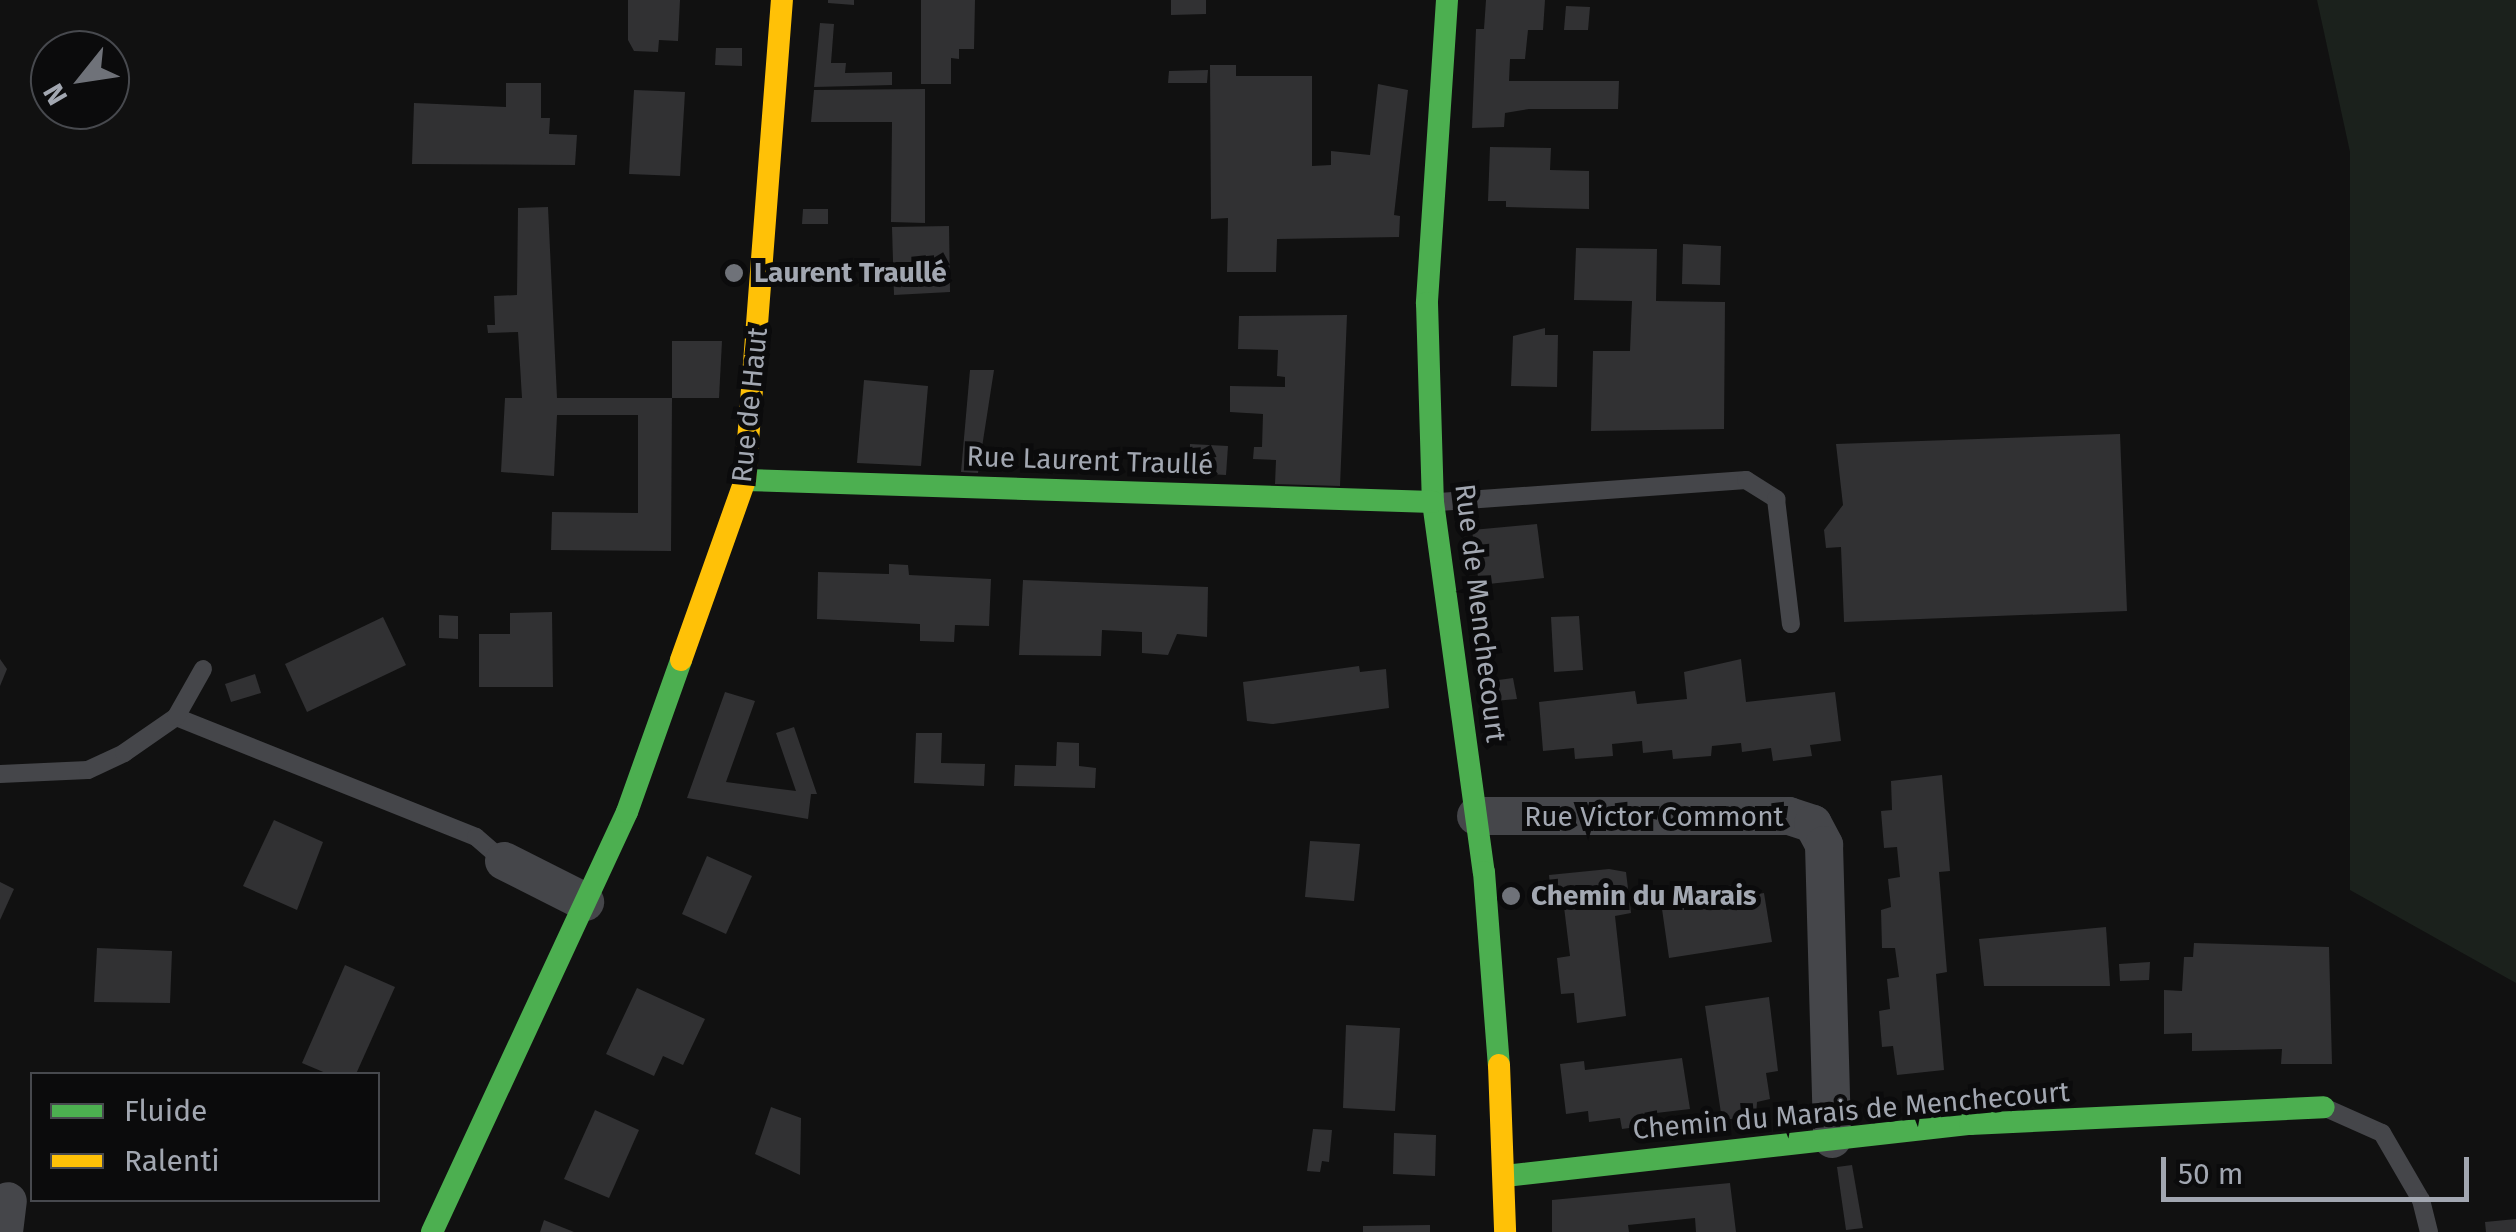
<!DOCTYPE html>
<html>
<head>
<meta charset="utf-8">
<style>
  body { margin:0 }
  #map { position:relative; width:2516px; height:1232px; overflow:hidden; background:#111; font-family:"Fira Sans",sans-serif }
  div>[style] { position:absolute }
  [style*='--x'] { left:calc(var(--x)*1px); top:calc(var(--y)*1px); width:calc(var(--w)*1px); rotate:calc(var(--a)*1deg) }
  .green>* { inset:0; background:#1b211c }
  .building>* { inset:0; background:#313133 }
  .lane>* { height:18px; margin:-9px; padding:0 9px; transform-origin:9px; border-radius:9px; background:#45464a }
  .street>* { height:38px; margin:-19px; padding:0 19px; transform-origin:19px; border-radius:19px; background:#45464a }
  .fast>* { height:22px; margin:-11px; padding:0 11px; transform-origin:11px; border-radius:11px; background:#4caf50 }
  .slow>* { height:22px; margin:-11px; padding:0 11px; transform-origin:11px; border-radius:11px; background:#ffc107 }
  .dots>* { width:28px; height:28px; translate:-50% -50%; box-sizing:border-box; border:5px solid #0b0b0c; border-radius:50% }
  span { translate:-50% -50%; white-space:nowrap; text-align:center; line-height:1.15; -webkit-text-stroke:10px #0b0b0c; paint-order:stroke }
  .poi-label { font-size:28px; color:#a2a7b1; font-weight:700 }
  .left { translate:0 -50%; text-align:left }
  .street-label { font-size:28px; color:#a2a7b1 }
  .legend { position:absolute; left:30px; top:1072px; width:350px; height:130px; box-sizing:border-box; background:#0b0b0c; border:2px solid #47494e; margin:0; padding:12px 18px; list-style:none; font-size:30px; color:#a2a7b1 }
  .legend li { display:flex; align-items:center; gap:20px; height:50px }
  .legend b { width:50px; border:2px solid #47494e }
  .north { position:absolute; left:30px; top:30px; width:100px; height:100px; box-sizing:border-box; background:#0b0b0c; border:2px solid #47494e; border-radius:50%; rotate:240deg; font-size:28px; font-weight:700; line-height:40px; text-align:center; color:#a2a7b1 }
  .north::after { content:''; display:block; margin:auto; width:35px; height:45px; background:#6f7279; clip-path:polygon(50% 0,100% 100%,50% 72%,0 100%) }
  .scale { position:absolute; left:2161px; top:1157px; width:308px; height:45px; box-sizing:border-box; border:5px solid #a2a7b1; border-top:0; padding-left:12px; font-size:30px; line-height:35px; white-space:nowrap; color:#a2a7b1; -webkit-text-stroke:8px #0b0b0c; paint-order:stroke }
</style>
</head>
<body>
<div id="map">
  <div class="green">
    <i style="clip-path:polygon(2317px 0,2516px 0,2516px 983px,2350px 890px,2350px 152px)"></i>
  </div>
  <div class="building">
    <i style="clip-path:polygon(628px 0,680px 0,678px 41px,659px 40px,658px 52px,634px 51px,628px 40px)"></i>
    <i style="clip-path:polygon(828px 0,854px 0,854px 5px,828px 3px)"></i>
    <i style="clip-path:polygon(921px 0,975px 0,974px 49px,959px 49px,959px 59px,951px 58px,951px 84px,921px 84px)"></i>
    <i style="clip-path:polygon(1171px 0,1206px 0,1206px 14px,1171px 15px)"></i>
    <i style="clip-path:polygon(1486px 0,1545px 0,1543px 30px,1528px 30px,1525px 59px,1510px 59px,1509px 81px,1619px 81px,1618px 109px,1529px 109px,1505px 113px,1504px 127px,1472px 128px,1476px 29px,1484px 29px)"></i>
    <i style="clip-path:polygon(1566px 6px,1590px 7px,1588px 30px,1564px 30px)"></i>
    <i style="clip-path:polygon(820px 23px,834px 24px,831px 63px,846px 63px,845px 73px,892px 72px,892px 85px,814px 87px)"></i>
    <i style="clip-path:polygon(716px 48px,742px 48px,742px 66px,715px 65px)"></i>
    <i style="clip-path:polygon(1210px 65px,1236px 65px,1236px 76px,1312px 76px,1312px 166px,1331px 165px,1331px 151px,1370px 155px,1378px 84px,1408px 90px,1394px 215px,1400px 216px,1399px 237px,1277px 239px,1276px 272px,1227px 272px,1228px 218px,1211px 219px)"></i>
    <i style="clip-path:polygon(1208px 70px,1207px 83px,1168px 83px,1169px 71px)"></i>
    <i style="clip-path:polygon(506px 83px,541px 83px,541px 118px,550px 118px,549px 134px,577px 135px,575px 165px,412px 164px,414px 103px,506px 107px)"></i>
    <i style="clip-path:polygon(925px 89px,925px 223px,891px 222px,892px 122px,811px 122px,814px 90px)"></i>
    <i style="clip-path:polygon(634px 90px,685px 92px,680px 176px,629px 174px)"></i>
    <i style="clip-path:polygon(1490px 147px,1551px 148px,1550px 170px,1589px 171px,1589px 209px,1506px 207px,1506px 201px,1488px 201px)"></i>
    <i style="clip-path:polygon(548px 207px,557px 398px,672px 398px,671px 551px,551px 550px,552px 512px,638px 513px,638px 415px,557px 415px,554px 476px,501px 472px,505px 398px,522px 398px,518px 332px,488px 333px,487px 325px,495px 325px,494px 296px,517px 295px,518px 208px)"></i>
    <i style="clip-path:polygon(803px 209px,828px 209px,828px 224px,802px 224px)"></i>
    <i style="clip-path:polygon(949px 226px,950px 292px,894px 295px,892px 227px)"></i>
    <i style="clip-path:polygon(1683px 244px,1721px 246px,1720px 285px,1682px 284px)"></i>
    <i style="clip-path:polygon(1576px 248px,1657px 249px,1656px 301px,1725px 302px,1724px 429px,1591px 431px,1593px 351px,1630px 351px,1632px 301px,1574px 300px)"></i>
    <i style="clip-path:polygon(1347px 315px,1340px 486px,1275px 484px,1276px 460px,1253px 459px,1254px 447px,1262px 447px,1263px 414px,1230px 412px,1230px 386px,1285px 387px,1285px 377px,1277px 376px,1278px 350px,1238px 349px,1239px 316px)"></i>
    <i style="clip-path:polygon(1545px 328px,1545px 335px,1558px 335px,1557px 387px,1511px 386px,1513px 336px)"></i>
    <i style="clip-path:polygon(672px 341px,722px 341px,719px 398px,672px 398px)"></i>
    <i style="clip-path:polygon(970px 370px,994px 370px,978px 473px,961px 472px)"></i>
    <i style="clip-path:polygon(864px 380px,928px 386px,921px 466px,857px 463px)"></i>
    <i style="clip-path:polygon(2120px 434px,2127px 611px,1844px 622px,1841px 547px,1826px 548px,1824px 530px,1843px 505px,1836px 444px)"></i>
    <i style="clip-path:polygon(1190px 444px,1228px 446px,1226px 475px,1189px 473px)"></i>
    <i style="clip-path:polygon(1537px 524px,1544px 578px,1479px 585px,1472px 530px)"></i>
    <i style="clip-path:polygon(889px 564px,908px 565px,909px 575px,991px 579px,989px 626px,955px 625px,954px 642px,920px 641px,920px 624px,817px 619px,818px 572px,889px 574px)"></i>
    <i style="clip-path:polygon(1023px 580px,1208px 587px,1207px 637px,1177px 634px,1168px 655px,1142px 653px,1142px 632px,1102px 630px,1101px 656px,1019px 655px)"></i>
    <i style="clip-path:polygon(552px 612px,553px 687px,479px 687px,479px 634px,510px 634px,510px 613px)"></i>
    <i style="clip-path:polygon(439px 615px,458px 616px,458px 639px,439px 638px)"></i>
    <i style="clip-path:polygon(1579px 616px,1583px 670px,1554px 672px,1551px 617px)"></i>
    <i style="clip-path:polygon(383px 617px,406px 665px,307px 712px,285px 664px)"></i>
    <i style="clip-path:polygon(0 659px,7px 669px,0 686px)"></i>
    <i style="clip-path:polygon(1741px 659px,1746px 702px,1835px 692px,1841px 741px,1810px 745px,1812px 756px,1773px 761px,1771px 748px,1742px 752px,1741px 743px,1712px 746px,1711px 756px,1673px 759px,1672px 750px,1643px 753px,1642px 741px,1612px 744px,1613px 756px,1575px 759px,1574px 748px,1543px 751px,1539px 702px,1635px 691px,1637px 704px,1687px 699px,1684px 672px)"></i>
    <i style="clip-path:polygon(1359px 666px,1360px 672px,1386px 669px,1389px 708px,1273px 724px,1247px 721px,1243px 682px)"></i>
    <i style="clip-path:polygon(255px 674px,261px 693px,231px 702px,225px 684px)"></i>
    <i style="clip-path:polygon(1513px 678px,1517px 699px,1494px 701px,1491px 681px)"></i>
    <i style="clip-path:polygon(725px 692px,755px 701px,726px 782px,796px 791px,776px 733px,794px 727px,817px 794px,811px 794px,808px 819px,687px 798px)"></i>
    <i style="clip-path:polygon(916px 733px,942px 733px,941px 763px,985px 764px,984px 786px,914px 783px)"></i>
    <i style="clip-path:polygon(1057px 742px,1079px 743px,1079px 766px,1096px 768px,1095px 788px,1014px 786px,1015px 765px,1056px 766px)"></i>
    <i style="clip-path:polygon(1942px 775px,1950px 871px,1939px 872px,1947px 972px,1936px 974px,1944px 1070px,1897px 1075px,1893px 1046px,1882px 1047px,1879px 1011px,1890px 1009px,1887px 979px,1899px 977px,1895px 948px,1882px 948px,1881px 910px,1891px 907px,1888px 879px,1900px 877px,1897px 847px,1884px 848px,1881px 811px,1892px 810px,1891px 781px)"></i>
    <i style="clip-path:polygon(274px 820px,323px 842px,297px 910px,243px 886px)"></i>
    <i style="clip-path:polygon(1310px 841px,1360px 844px,1354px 901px,1305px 897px)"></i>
    <i style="clip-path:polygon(707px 856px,752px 876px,726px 934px,682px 914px)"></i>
    <i style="clip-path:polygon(1609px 869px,1626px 872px,1631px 913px,1615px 916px,1626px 1016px,1577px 1023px,1574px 993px,1561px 994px,1557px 958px,1570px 956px,1564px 907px,1552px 909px,1549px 875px)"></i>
    <i style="clip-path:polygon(0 882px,14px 889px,0 920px)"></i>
    <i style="clip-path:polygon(1731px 885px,1734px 898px,1764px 893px,1772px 942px,1669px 958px,1662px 909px,1696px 904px,1695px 890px)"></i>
    <i style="clip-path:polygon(2106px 927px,2110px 986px,1984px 986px,1979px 939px)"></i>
    <i style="clip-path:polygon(2194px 943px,2329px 947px,2332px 1064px,2281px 1064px,2282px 1049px,2192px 1051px,2192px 1033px,2164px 1034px,2164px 990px,2182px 991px,2184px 957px,2193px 957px)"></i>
    <i style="clip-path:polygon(97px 948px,172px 951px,170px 1003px,94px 1002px)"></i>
    <i style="clip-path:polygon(2150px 962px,2149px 980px,2120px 981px,2119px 964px)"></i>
    <i style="clip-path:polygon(345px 965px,395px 987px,356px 1074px,328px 1074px,302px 1063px)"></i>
    <i style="clip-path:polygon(637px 988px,705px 1019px,683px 1065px,663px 1056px,654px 1076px,606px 1054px)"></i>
    <i style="clip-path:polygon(1769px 997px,1778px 1071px,1766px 1073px,1770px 1099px,1757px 1102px,1756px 1116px,1722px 1120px,1705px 1006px)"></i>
    <i style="clip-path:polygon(1346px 1025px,1400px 1028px,1395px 1111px,1343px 1108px)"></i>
    <i style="clip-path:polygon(1682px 1058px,1690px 1109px,1656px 1113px,1658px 1124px,1622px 1129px,1620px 1118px,1589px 1122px,1588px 1111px,1566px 1114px,1560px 1064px,1584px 1061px,1585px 1070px)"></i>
    <i style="clip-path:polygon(771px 1107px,801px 1118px,800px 1175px,755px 1154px)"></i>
    <i style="clip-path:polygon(595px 1110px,639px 1130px,609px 1198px,564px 1179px)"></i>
    <i style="clip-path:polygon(1313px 1129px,1332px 1130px,1329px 1162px,1322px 1161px,1320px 1172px,1307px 1171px)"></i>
    <i style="clip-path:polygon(1394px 1133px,1436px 1135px,1435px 1176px,1393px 1174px)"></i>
    <i style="clip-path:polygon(1852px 1165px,1863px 1228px,1846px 1230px,1837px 1167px)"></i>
    <i style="clip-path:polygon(1730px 1183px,1736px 1232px,1696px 1232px,1695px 1218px,1628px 1225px,1629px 1232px,1552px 1232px,1552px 1200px)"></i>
    <i style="clip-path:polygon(2516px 1219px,2516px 1232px,2486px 1232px,2485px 1222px)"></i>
    <i style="clip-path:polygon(544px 1220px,574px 1232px,540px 1232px)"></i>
    <i style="clip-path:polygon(1430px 1225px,1430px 1232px,1363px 1232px,1363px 1226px)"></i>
  </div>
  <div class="lane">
    <i style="--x:1439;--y:502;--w:308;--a:-4.1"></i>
    <i style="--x:1746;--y:480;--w:36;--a:32"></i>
    <i style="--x:1776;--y:499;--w:126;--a:83.2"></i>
    <i style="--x:176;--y:717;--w:323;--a:21.8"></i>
    <i style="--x:476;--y:837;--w:37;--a:41"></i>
    <i style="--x:0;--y:774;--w:88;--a:-2.6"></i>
    <i style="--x:88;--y:770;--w:40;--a:-25"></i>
    <i style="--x:124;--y:753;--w:63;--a:-34.7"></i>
    <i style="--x:176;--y:717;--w:55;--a:-60.6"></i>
    <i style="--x:2328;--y:1109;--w:59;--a:24"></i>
    <i style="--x:2382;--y:1133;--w:78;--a:59.8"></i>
    <i style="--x:2421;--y:1200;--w:33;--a:76"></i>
  </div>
  <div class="street">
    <i style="--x:1476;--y:816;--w:313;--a:0"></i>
    <i style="--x:1789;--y:816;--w:25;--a:18"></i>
    <i style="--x:1813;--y:824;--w:24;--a:62"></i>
    <i style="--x:1824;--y:845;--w:294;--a:88.4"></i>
    <i style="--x:504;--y:861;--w:91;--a:26.8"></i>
    <i style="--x:4;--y:1232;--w:31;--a:-83"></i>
  </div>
  <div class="fast">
    <i style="--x:1447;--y:0;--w:304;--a:93.8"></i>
    <i style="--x:1427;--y:303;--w:199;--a:88.3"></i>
    <i style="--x:1433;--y:502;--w:373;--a:82.2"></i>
    <i style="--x:1484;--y:872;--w:194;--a:85.6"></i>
    <i style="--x:745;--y:480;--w:688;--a:1.83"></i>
    <i style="--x:1505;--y:1176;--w:468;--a:-6.4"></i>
    <i style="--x:1970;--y:1124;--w:354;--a:-2.7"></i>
    <i style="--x:432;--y:1232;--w:463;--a:-65.1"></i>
    <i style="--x:627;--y:812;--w:161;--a:-70.4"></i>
  </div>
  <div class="slow">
    <i style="--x:681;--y:660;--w:191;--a:-70.4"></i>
    <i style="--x:745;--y:480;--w:481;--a:-85.6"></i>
    <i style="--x:1499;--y:1065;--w:167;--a:87.9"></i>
  </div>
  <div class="dots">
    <i style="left:734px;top:273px;background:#6f7279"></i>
    <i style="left:1511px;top:896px;background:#6f7279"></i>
  </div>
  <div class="poi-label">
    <span class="left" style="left:754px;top:273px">Laurent Traullé</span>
    <span class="left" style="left:1531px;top:896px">Chemin du Marais</span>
  </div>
  <div class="street-label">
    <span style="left:750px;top:405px;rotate:-84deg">Rue de Haut</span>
    <span style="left:1090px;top:461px;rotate:2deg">Rue Laurent Traullé</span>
    <span style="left:1480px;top:613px;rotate:83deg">Rue de Menchecourt</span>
    <span style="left:1654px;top:817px">Rue Victor Commont</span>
    <span style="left:1851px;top:1111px;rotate:-5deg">Chemin du Marais de Menchecourt</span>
  </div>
  <ul class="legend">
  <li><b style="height:12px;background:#4caf50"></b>Fluide</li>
  <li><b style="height:12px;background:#ffc107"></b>Ralenti</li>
  </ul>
  <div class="north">N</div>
  <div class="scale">50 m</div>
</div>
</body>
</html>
